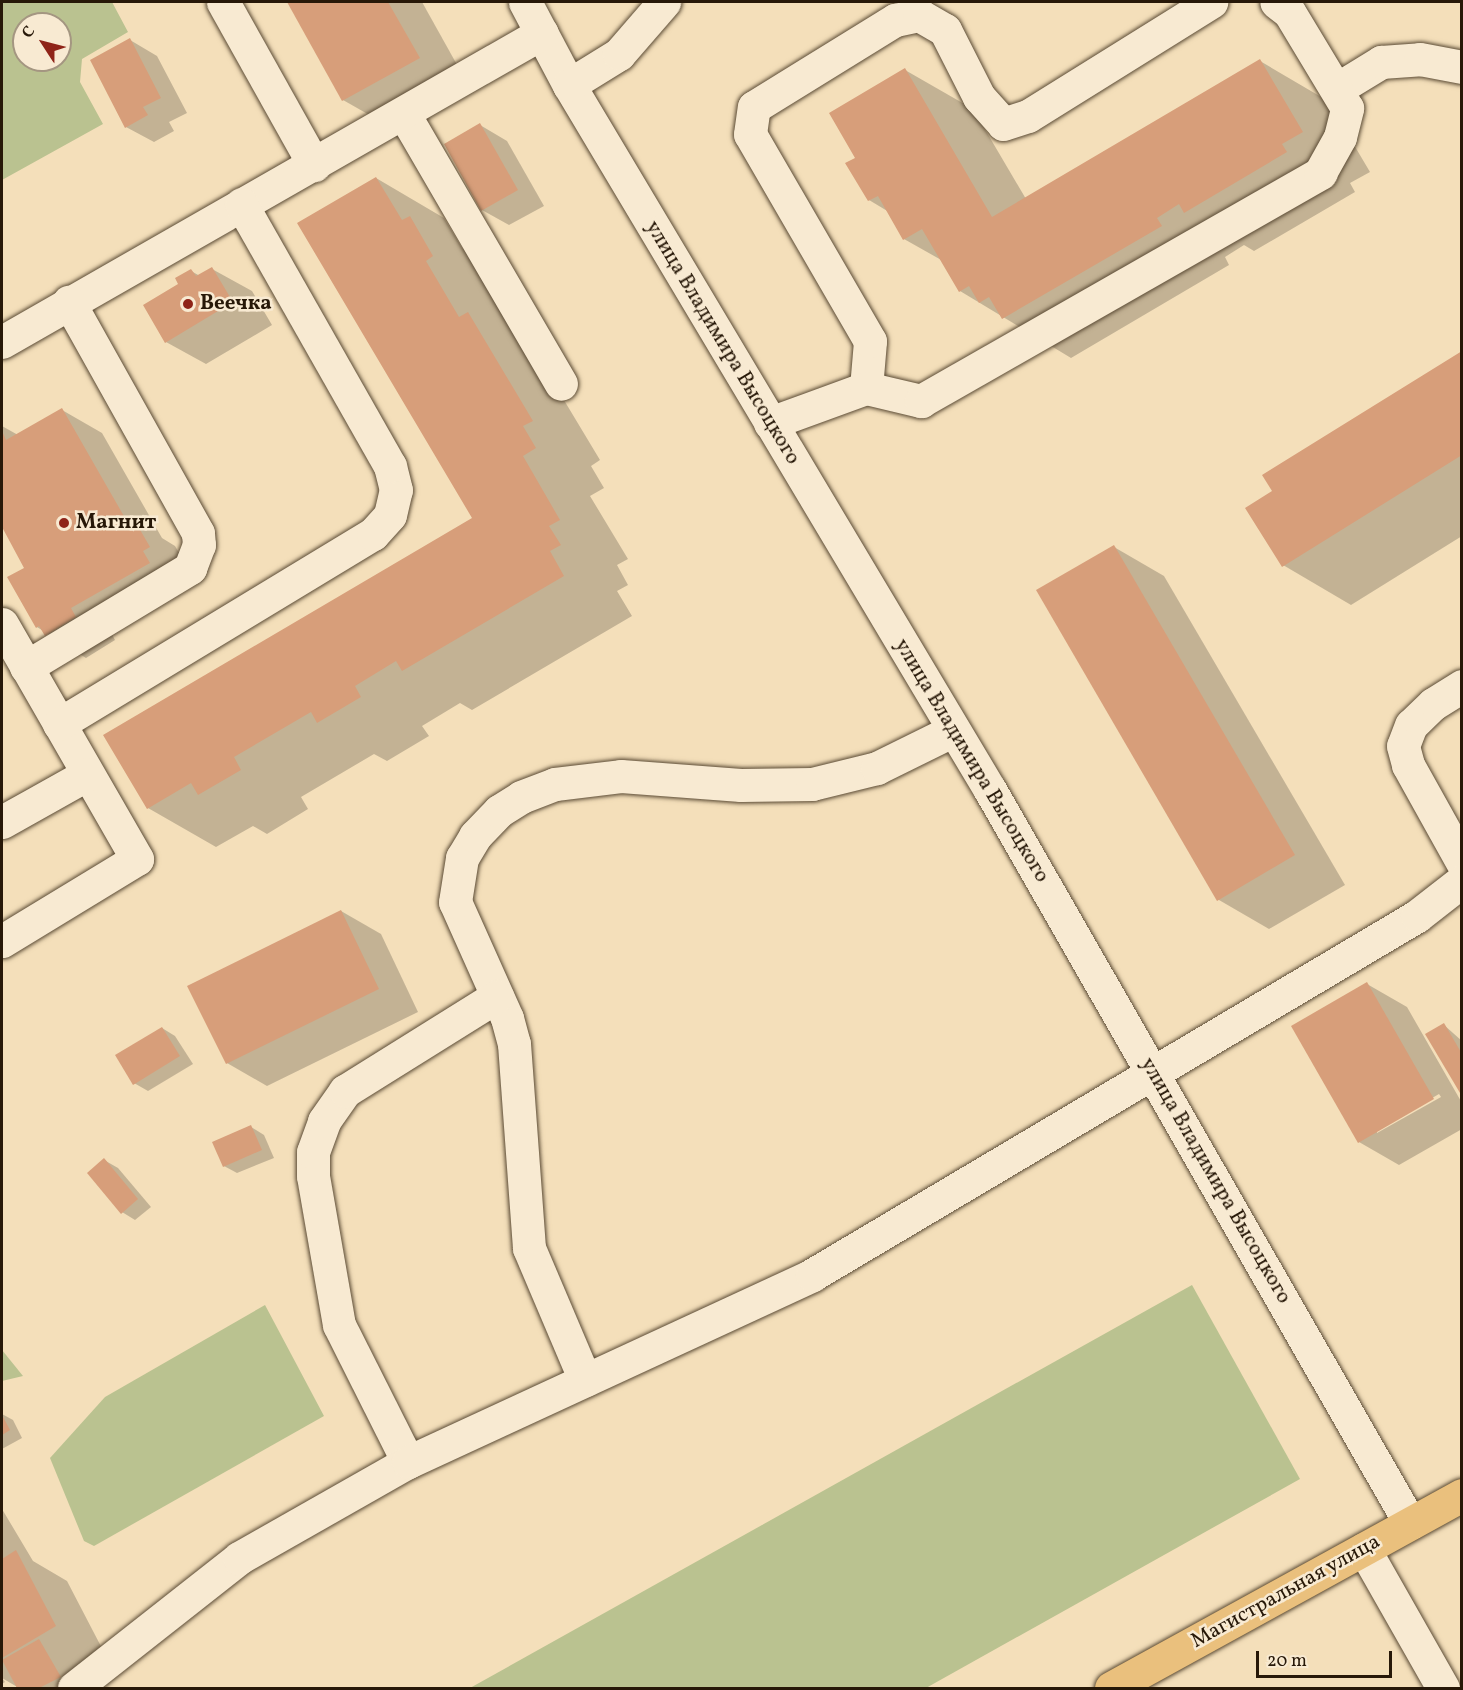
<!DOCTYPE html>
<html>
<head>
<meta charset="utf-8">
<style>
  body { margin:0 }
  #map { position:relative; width:1463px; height:1690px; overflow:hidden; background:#f4dfba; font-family:Vollkorn,serif }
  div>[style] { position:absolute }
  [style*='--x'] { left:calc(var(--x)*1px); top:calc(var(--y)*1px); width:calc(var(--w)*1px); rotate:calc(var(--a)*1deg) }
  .green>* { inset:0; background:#bac290 }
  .shadow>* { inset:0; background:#0003 }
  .building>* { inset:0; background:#d79e7a }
  .roads { filter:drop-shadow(0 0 2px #5a4a34) drop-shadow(0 0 2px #5a4a34) }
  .minor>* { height:33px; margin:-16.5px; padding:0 16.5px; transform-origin:16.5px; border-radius:16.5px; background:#f8ead2 }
  .major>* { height:33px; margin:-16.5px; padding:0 16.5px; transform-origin:16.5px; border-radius:16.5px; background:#eac07d }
  .dots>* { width:16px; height:16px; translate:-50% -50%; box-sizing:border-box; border:3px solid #f8ead2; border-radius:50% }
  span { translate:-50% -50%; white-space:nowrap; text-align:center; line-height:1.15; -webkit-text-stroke:5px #f8ead2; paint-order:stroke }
  .poi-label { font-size:21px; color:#271808; font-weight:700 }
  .left { translate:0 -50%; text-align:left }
  .street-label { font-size:21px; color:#271808 }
  .frame { position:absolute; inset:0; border:3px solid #271808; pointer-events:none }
  .north { position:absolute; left:12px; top:12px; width:60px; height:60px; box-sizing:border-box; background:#f8ead2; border:2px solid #a49681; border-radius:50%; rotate:306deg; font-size:16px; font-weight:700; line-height:24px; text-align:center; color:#271808 }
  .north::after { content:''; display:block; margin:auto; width:21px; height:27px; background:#8f2418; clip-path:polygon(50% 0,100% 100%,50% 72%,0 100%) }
  .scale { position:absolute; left:1256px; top:1651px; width:136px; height:27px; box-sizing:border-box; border:3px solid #271808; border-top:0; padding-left:8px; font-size:18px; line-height:21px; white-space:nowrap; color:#271808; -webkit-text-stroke:4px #f8ead2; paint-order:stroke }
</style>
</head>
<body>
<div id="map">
  <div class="green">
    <i style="clip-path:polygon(evenodd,2px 2px,112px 2px,128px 32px,82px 59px,80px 82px,103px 124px,2px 180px,2px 2px,24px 24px,60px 24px,60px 60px,24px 60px,24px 24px)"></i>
    <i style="clip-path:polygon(1192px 1285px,1300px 1479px,926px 1688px,470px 1688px)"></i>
    <i style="clip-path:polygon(265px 1305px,324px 1416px,94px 1546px,84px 1541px,50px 1458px,105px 1397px)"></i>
    <i style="clip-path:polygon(2px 1350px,23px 1376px,2px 1381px)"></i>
  </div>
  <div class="shadow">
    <i style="clip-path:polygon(289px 2px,422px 2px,470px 88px,394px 129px,343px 100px)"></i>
    <i style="clip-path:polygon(130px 40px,157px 56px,187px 113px,169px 122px,174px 131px,154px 142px,126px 127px)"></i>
    <i style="clip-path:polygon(1260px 61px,1328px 101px,1370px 172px,1350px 183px,1355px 192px,1254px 251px,1244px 245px,1225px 257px,1229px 265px,1071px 358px,960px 291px,943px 261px,904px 239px,889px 212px,869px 200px,857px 158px,905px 70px,973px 109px,1026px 199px)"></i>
    <i style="clip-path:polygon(480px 125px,507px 141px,544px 206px,509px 225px,482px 210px)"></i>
    <i style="clip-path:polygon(376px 178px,444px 218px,462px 248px,478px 257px,600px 460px,591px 466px,604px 488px,590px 496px,628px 559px,617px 565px,628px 585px,617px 591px,632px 616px,472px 710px,460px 703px,422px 726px,429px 736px,387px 761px,374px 754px,301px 797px,308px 809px,267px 834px,253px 826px,216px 847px,148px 808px,474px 518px)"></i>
    <i style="clip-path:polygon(212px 269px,252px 291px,272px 325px,206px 364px,166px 342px,180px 284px,191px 271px,200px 276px)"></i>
    <i style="clip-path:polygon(1462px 353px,1462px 536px,1351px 605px,1283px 565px)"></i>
    <i style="clip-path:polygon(62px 410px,102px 433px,162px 538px,175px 546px,189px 570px,110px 631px,115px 640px,86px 658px,37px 627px,26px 568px,2px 524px,2px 426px,18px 435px)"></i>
    <i style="clip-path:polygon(1114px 547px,1164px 576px,1345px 885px,1269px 929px,1219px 900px)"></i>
    <i style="clip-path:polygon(341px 911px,381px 934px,418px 1012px,267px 1086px,227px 1063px)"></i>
    <i style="clip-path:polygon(evenodd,1367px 984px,1407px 1007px,1462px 1103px,1462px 1129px,1399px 1165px,1359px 1142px,1367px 984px,1439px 1094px,1441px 1097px,1377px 1133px,1377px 1130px,1439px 1094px)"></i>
    <i style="clip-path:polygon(1444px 1025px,1462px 1041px,1462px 1093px,1427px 1035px)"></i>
    <i style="clip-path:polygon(162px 1028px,175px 1036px,193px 1064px,148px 1091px,134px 1083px)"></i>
    <i style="clip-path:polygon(251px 1127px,264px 1135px,274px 1158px,237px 1173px,224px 1166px)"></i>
    <i style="clip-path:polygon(104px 1160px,118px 1168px,151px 1207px,135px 1220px,122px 1212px)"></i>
    <i style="clip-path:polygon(2px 1414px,13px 1420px,22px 1438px,2px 1449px)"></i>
    <i style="clip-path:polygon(2px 1509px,33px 1561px,67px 1581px,106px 1656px,66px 1688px,19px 1688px,2px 1678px,5px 1682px,2px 1684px)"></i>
  </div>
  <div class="building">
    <i style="clip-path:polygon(287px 2px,388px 2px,420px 58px,342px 101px)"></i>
    <i style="clip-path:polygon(130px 38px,161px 98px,143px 107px,148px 115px,125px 128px,90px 60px)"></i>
    <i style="clip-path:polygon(1260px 59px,1303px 132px,1282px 144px,1287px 152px,1184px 213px,1179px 204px,1157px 218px,1162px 226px,1002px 319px,989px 297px,979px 303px,969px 286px,959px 292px,922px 229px,903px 240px,878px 196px,868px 201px,845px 163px,855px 158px,829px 113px,905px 68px,992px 217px)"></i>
    <i style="clip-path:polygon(480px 123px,518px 190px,481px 211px,444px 144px)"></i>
    <i style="clip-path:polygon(376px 177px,402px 220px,410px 216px,433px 256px,426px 261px,459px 317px,468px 312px,533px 421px,523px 426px,536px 448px,523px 456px,560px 520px,549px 526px,561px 545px,550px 551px,564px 576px,402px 671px,396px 661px,355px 686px,361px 697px,317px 723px,311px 712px,234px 757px,241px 770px,198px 795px,191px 783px,147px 809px,103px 735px,472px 518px,297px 223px)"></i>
    <i style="clip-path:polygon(212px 267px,233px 302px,165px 343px,143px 305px,178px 284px,175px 278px,191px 269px,196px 276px)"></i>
    <i style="clip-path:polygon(1462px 351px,1462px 455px,1282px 567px,1245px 508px,1272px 491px,1262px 475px)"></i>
    <i style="clip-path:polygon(62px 408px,129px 525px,135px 521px,150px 547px,143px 551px,150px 563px,71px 608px,76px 617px,45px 636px,39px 626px,36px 628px,7px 577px,24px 568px,2px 527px,2px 431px,6px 440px)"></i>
    <i style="clip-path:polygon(1114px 545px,1295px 855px,1217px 901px,1036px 590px)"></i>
    <i style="clip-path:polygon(341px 910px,379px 989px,226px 1064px,187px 986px)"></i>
    <i style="clip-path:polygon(1367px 982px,1434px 1099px,1358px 1143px,1291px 1026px)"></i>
    <i style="clip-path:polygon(1444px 1023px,1462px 1054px,1460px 1093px,1425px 1034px)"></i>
    <i style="clip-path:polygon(162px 1027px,180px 1056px,133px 1085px,115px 1055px)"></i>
    <i style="clip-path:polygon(251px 1125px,262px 1150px,223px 1167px,212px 1142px)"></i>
    <i style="clip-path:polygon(104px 1158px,138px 1199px,121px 1214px,87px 1173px)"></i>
    <i style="clip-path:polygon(2px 1415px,10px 1430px,2px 1435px)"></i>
    <i style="clip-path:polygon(16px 1550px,56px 1626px,2px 1658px,2px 1559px)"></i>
    <i style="clip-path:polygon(39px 1639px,61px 1677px,39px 1688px,17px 1688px,2px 1660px)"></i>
  </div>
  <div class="roads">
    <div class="minor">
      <i style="--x:223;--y:2;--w:187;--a:60.8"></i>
      <i style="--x:525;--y:2;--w:94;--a:62.1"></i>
      <i style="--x:569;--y:85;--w:821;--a:59.16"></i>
      <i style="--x:990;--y:790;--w:845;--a:60.19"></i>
      <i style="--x:569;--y:85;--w:59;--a:-31.8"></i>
      <i style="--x:619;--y:54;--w:69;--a:-49.1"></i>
      <i style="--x:1337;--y:89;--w:52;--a:-31.5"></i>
      <i style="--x:1381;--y:62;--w:39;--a:-4"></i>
      <i style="--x:1420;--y:59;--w:43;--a:10.8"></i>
      <i style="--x:404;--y:114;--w:312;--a:59.8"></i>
      <i style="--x:2;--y:342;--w:622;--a:-29.78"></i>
      <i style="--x:866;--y:388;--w:47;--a:-85.1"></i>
      <i style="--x:870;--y:341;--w:239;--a:-120.1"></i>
      <i style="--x:750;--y:134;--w:27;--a:-82"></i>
      <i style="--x:754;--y:107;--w:166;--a:-31.7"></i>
      <i style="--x:895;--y:20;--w:25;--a:-12"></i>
      <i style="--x:919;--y:15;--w:30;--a:30"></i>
      <i style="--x:945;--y:30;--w:75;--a:63.1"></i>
      <i style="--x:979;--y:97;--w:36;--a:48"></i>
      <i style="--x:1003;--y:124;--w:26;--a:-18"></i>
      <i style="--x:1028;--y:116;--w:216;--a:-31.9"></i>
      <i style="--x:770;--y:423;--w:102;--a:-20"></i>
      <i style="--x:866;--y:388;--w:57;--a:13.3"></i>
      <i style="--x:921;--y:401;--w:460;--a:-29.7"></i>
      <i style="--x:1320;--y:173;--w:41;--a:-60.9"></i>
      <i style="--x:1340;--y:137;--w:30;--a:-76"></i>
      <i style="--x:1347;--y:108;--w:112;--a:-121.1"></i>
      <i style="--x:1289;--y:12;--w:16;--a:-142"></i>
      <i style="--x:2;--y:624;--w:271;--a:60.1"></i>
      <i style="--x:137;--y:859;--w:158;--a:148.7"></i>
      <i style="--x:26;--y:667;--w:192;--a:-31.1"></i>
      <i style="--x:190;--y:568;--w:25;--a:-69"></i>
      <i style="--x:199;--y:545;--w:12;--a:-95"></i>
      <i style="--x:198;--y:533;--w:265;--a:-119.2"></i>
      <i style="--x:1462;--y:686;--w:34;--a:148"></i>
      <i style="--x:1433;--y:704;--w:30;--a:136"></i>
      <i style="--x:1411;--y:725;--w:22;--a:111"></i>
      <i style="--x:1403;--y:746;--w:20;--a:75"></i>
      <i style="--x:1408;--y:765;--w:111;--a:60.9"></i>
      <i style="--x:59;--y:724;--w:367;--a:-31.2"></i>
      <i style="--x:373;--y:534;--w:25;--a:-48"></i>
      <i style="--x:390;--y:515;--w:26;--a:-77"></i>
      <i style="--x:396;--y:490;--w:25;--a:-104"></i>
      <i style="--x:390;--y:466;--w:301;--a:-119.6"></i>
      <i style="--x:2;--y:822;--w:98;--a:-29.2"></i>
      <i style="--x:585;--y:1380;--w:143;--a:-113"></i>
      <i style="--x:529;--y:1248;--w:205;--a:-94.2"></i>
      <i style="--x:514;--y:1044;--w:27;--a:-105"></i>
      <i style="--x:507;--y:1018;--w:127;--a:-114.1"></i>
      <i style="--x:455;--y:902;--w:45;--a:-81"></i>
      <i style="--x:462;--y:858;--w:26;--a:-59"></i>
      <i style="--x:475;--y:836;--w:35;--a:-46"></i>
      <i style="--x:499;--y:811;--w:26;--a:-32"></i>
      <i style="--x:521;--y:797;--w:36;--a:-21"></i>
      <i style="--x:555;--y:784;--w:66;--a:-6.9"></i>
      <i style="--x:621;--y:776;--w:120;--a:4.3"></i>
      <i style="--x:741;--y:785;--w:71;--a:-0.8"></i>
      <i style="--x:812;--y:784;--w:67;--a:-13.8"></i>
      <i style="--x:877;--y:768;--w:84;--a:-26.3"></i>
      <i style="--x:408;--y:1462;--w:153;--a:-116.7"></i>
      <i style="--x:339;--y:1325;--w:151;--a:-99.9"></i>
      <i style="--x:313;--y:1176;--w:24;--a:-90"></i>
      <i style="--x:313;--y:1152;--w:33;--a:-70"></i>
      <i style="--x:324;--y:1121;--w:37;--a:-55"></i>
      <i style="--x:345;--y:1091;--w:179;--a:-32"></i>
      <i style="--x:1364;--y:1549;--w:160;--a:60.4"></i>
      <i style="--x:74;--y:1688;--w:210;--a:-38.2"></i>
      <i style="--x:239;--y:1558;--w:194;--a:-29.6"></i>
      <i style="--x:408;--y:1462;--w:445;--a:-24.8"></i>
      <i style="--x:812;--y:1275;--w:703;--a:-30.68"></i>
      <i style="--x:1417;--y:916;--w:57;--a:-37.9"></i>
    </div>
    <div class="major">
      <i style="--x:1111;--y:1688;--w:401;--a:-28.8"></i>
    </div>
  </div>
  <div class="dots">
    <i style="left:188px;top:304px;background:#8f2418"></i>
    <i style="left:64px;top:523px;background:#8f2418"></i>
  </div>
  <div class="poi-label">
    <span class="left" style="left:200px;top:304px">Веечка</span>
    <span class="left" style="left:76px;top:523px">Магнит</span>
  </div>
  <div class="street-label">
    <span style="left:722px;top:343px;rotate:59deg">улица Владимира Высоцкого</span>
    <span style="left:971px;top:761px;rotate:59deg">улица Владимира Высоцкого</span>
    <span style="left:1215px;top:1181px;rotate:60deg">улица Владимира Высоцкого</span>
    <span style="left:1286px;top:1592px;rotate:-29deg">Магистральная улица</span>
  </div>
  <div class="frame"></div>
  <div class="north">С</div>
  <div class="scale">20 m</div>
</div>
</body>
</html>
